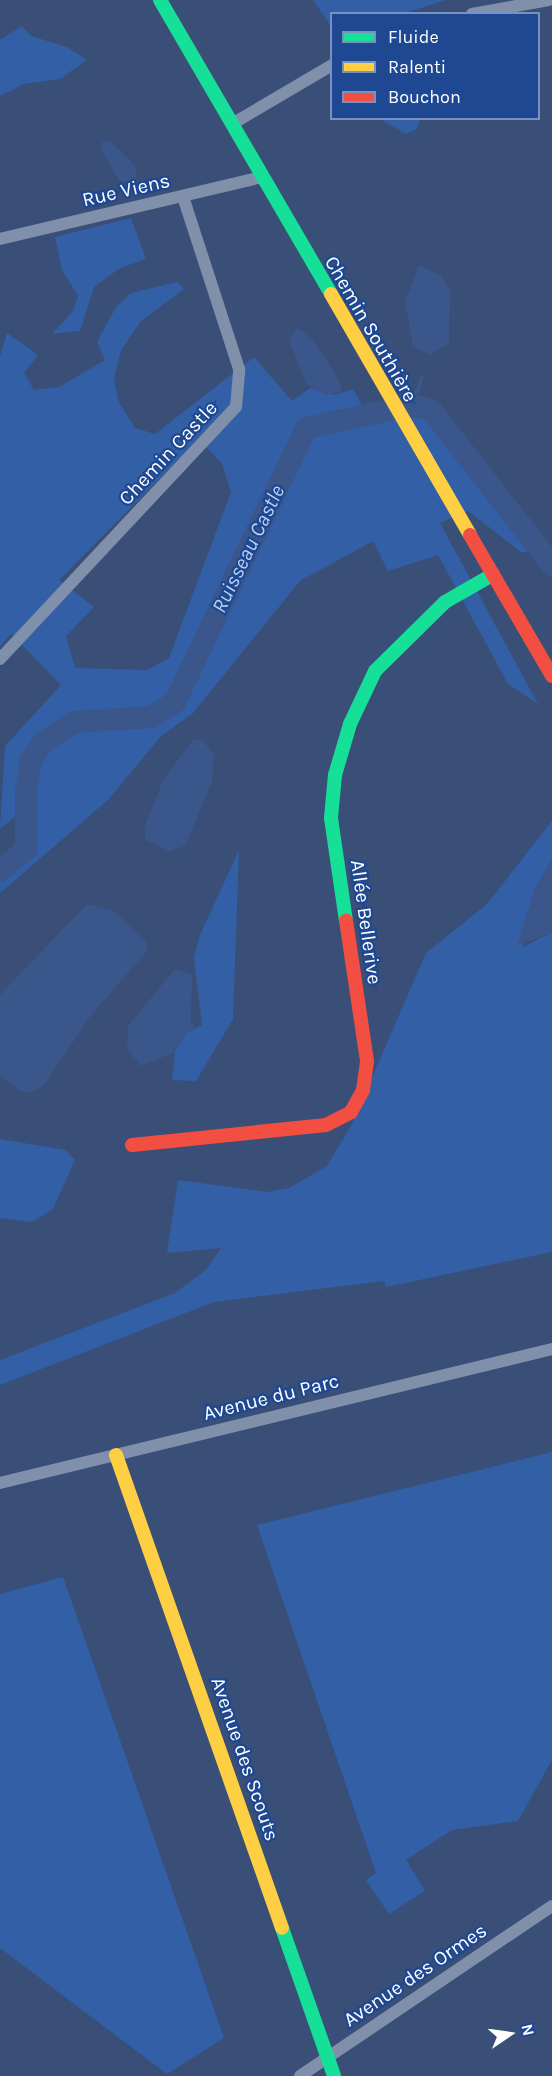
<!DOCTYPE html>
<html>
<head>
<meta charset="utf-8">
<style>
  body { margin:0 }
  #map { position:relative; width:552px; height:2076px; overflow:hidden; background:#394f77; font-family:Karla,sans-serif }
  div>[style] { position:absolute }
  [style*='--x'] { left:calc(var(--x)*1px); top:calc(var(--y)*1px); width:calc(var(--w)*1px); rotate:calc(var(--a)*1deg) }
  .green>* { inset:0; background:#335fa7 }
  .water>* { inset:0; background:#3a568b }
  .stream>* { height:4px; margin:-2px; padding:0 2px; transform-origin:2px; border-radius:2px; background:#3a568b }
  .river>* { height:22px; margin:-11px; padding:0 11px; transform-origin:11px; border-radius:11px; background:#3a568b }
  .street>* { height:12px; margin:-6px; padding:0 6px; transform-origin:6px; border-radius:6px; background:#8090aa }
  .fast>* { height:14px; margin:-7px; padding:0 7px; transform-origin:7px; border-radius:7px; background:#16e098 }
  .slow>* { height:14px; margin:-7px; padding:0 7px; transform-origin:7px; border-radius:7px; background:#ffcf43 }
  .jam>* { height:14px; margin:-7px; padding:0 7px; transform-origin:7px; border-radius:7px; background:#f24e42 }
  span { translate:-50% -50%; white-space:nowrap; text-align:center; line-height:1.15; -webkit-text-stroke:4.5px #1e4892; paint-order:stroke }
  .street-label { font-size:20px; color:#fff }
  .water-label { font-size:21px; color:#bbd1f5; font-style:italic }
  .legend { position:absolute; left:330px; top:12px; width:210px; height:108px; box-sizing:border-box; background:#1e4892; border:2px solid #7891be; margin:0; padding:8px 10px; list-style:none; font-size:18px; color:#fff }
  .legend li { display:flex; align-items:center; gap:12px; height:30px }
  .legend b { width:30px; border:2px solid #7891be }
  .north { position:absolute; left:480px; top:2004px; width:60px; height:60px; -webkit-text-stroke:4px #1e4892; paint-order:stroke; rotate:77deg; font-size:16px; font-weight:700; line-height:24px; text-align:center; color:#fff }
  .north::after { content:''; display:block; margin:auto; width:21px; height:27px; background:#fff; clip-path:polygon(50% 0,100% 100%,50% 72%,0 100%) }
</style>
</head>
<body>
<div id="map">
  <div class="green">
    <i style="clip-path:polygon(313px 0,446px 0,405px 13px,332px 14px,331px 26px)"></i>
    <i style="clip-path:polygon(22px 26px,31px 36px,67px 47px,87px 60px,60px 79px,24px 84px,0 96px,0 40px)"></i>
    <i style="clip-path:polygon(380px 119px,420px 119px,417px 129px,406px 134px)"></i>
    <i style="clip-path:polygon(131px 218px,146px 259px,120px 268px,94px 287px,80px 331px,52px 334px,73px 311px,78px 296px,62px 270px,55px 237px)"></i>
    <i style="clip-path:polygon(evenodd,177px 282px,184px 289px,141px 321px,121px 350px,114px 379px,118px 401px,135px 428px,155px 434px,254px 357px,292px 401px,310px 388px,334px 395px,353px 389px,367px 414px,416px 404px,431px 410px,541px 553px,521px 552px,468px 511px,440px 523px,538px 704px,508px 684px,438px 555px,388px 571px,373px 541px,300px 581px,193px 713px,160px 737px,108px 800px,0 893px,0 871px,26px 849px,26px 807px,0 829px,5px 746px,61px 685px,11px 634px,0 646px,0 357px,7px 333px,38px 355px,24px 373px,34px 390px,59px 387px,105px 360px,97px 342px,116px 307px,131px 293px,177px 282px,199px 439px,222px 464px,231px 492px,169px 658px,147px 670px,75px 668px,66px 636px,94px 607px,59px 580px,199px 439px)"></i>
    <i style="clip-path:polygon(552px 821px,552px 859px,535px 888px,523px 947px,552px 932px,552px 1252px,386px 1287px,384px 1281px,214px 1302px,0 1385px,0 1360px,175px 1293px,206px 1270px,221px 1248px,167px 1253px,178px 1180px,267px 1192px,289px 1188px,327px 1166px,351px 1126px,426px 953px,487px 904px)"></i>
    <i style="clip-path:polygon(239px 850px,233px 1019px,196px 1081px,172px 1080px,175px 1052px,187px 1032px,202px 1025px,194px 958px,200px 935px)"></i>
    <i style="clip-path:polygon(0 1139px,66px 1150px,75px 1160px,53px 1209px,32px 1222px,0 1218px)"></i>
    <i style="clip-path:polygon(552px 1452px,552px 1760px,518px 1821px,452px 1830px,406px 1860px,425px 1891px,389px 1914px,366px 1880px,376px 1873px,257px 1525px)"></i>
    <i style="clip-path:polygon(63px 1577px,224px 2038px,167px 2074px,0 1948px,0 1594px)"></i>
  </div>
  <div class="water">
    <i style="clip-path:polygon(109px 140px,135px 165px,137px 176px,131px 183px,119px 181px,102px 150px,102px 142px)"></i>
    <i style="clip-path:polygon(419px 265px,442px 276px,450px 291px,449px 343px,430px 355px,413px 346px,405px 301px)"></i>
    <i style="clip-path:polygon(298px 328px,314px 341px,342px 385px,340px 392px,326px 395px,306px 384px,289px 339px)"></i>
    <i style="clip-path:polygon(201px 739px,214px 754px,212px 782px,185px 846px,169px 851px,146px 840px,144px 828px,163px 780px,192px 741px)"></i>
    <i style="clip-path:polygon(552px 859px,552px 932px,517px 946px,535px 888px)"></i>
    <i style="clip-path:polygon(87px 904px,114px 911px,145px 940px,148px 950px,92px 1014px,44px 1085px,30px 1093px,20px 1091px,0 1076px,0 995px)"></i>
    <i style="clip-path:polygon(175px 969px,192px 975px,191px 1023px,197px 1029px,187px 1032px,175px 1052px,140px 1066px,127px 1047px,128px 1026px)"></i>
  </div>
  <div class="stream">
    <i style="--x:412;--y:405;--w:29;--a:-70"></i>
  </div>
  <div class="river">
    <i style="--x:0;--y:871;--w:34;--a:-40"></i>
    <i style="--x:26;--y:849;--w:57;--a:-90"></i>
    <i style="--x:26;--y:792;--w:32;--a:-81"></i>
    <i style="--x:31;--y:760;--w:22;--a:-56"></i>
    <i style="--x:43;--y:742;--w:38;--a:-32"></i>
    <i style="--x:75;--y:722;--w:77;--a:-3.7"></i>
    <i style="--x:152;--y:717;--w:27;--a:-33"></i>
    <i style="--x:175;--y:702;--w:304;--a:-64.4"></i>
    <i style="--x:306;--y:428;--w:108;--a:-12.2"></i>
    <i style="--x:412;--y:405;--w:20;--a:15"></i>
    <i style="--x:431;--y:410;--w:197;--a:52"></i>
  </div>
  <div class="street">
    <i style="--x:472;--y:14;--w:78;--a:-10.3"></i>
    <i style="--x:232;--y:124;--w:116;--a:-30.5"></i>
    <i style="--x:0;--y:239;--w:269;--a:-13.3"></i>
    <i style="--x:0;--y:659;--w:345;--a:-46.9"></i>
    <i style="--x:236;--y:407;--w:38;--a:-85"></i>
    <i style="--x:239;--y:369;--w:181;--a:-108"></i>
    <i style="--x:0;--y:1483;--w:568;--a:-13.64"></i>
    <i style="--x:300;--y:2076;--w:304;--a:-34"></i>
  </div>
  <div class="fast">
    <i style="--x:160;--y:0;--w:340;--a:59.8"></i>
    <i style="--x:346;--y:921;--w:104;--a:-98.3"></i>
    <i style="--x:331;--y:818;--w:43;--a:-84.7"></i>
    <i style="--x:335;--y:775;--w:53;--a:-73.6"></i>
    <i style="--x:350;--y:724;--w:59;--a:-64.7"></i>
    <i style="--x:375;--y:671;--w:98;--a:-44.6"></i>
    <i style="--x:445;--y:602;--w:54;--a:-29.9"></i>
    <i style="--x:282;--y:1928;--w:157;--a:70.6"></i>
  </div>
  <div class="slow">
    <i style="--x:331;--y:294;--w:278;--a:60"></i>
    <i style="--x:116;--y:1455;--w:501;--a:70.66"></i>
  </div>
  <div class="jam">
    <i style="--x:470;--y:535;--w:163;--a:59.8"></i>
    <i style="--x:132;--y:1145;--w:195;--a:-5.9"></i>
    <i style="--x:326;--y:1125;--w:28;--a:-27"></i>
    <i style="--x:351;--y:1112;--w:25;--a:-61"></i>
    <i style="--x:363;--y:1090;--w:29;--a:-82"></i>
    <i style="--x:367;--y:1061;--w:142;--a:-98.5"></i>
  </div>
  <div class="street-label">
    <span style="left:126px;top:190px;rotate:-13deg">Rue Viens</span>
    <span style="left:371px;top:329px;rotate:60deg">Chemin Southière</span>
    <span style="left:168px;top:453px;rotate:-47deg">Chemin Castle</span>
    <span style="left:366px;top:922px;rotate:82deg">Allée Bellerive</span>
    <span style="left:271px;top:1397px;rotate:-14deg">Avenue du Parc</span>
    <span style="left:245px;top:1759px;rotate:71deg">Avenue des Scouts</span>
    <span style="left:415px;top:1975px;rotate:-34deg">Avenue des Ormes</span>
  </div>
  <div class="water-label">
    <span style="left:248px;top:549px;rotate:-64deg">Ruisseau Castle</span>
  </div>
  <ul class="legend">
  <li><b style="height:8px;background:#16e098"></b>Fluide</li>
  <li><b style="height:8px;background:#ffcf43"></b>Ralenti</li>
  <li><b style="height:8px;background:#f24e42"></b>Bouchon</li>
  </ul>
  <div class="north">N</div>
</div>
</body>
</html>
